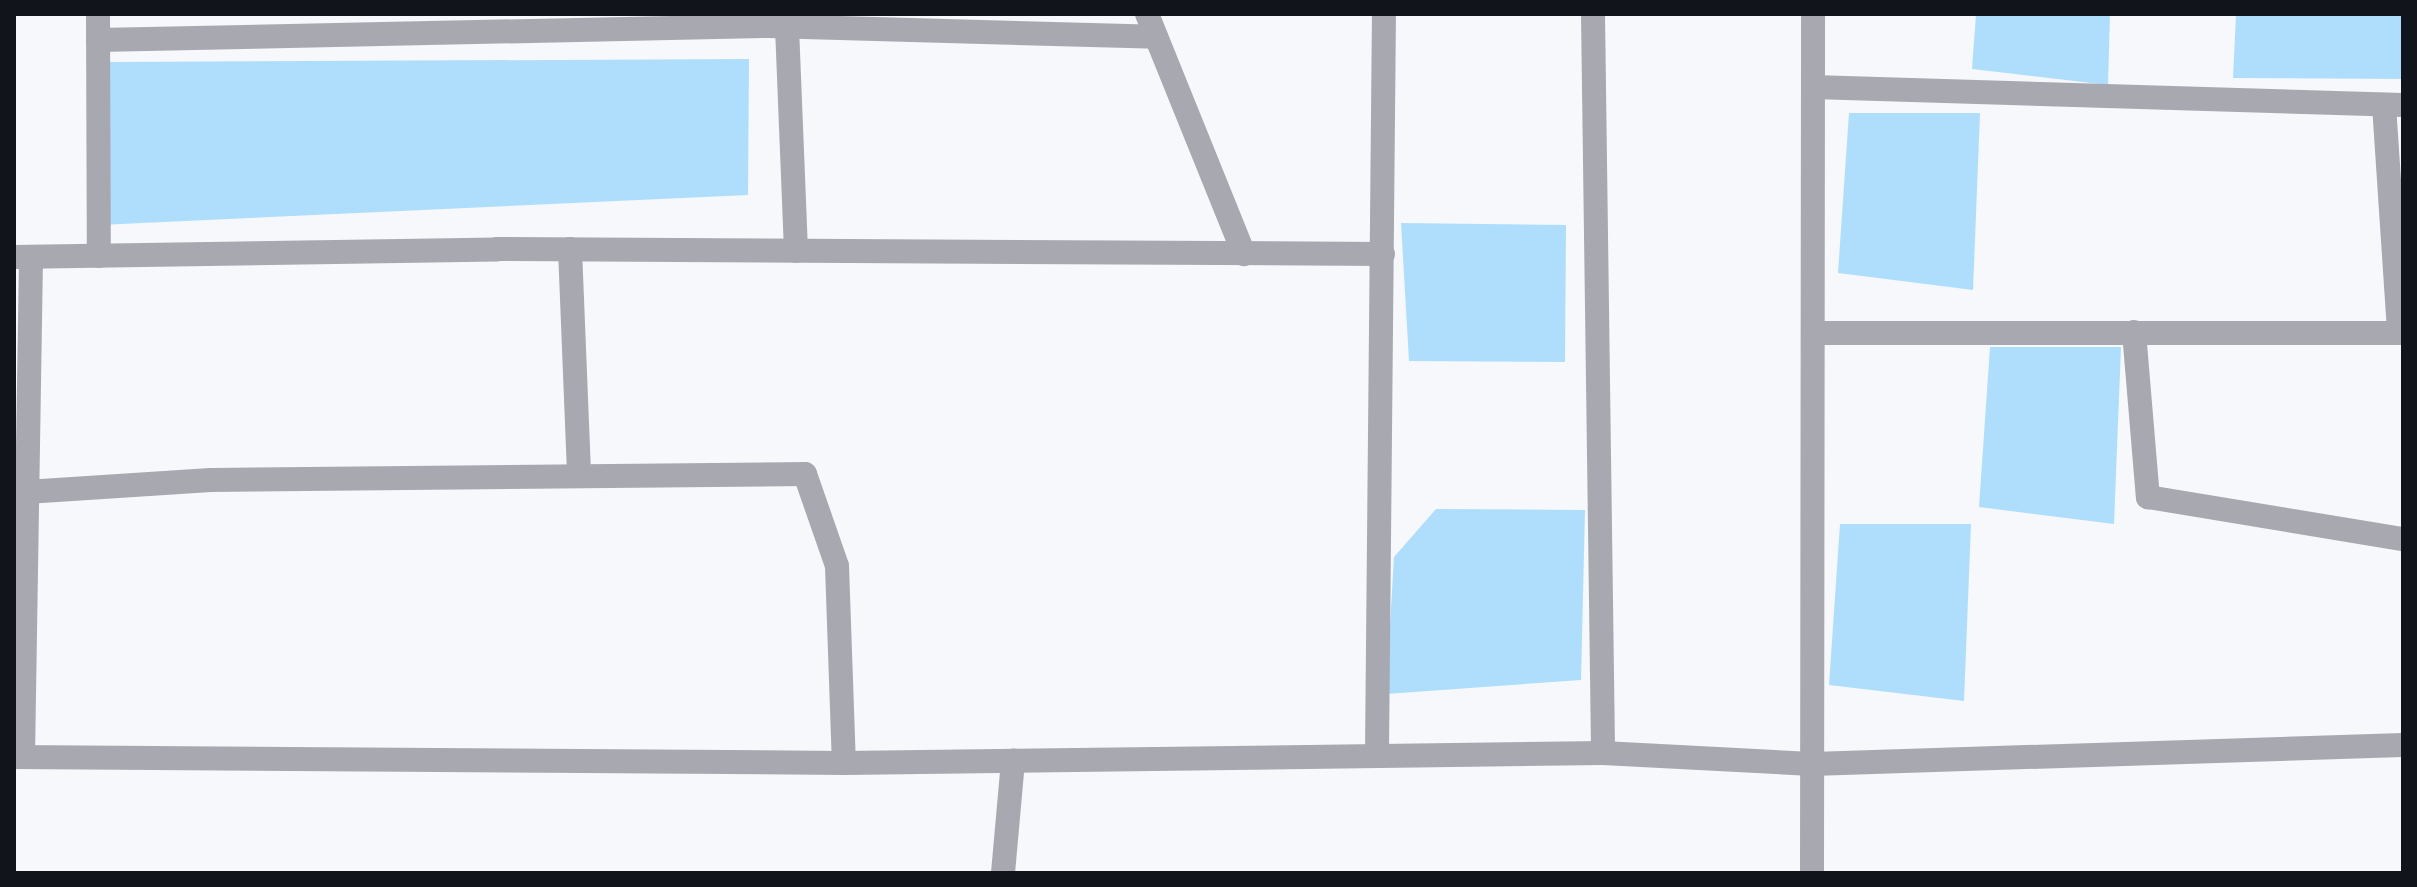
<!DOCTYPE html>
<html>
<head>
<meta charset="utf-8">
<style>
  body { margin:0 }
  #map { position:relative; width:2417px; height:887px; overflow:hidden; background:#f6f8fc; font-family:Rubik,sans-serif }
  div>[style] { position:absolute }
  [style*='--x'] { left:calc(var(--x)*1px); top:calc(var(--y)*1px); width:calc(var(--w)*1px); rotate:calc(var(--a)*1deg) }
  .building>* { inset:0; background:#afdefd }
  .minor>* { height:24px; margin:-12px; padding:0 12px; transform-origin:12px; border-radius:12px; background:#a8a8b1 }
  span { translate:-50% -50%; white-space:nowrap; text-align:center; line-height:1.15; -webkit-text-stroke:6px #fff; paint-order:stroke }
  .frame { position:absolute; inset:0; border:16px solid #11151b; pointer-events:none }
</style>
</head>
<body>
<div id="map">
  <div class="building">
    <i style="clip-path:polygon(1976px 14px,2110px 14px,2108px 85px,1972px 69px)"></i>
    <i style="clip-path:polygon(2236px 14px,2403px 14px,2403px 79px,2233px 78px)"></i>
    <i style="clip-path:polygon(749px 59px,748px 195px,99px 225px,109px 62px)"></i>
    <i style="clip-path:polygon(1849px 113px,1980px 113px,1973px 290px,1838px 273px)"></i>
    <i style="clip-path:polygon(1401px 223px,1566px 225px,1565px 362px,1409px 361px)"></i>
    <i style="clip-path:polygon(1990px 347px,2121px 347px,2114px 524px,1979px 507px)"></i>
    <i style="clip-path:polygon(1436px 509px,1585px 510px,1581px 680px,1386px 694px,1394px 557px)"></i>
    <i style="clip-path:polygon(1840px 524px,1971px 524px,1964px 701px,1829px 685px)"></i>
  </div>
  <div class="minor">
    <i style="--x:98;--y:14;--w:242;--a:89.8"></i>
    <i style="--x:1147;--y:14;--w:259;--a:68"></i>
    <i style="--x:1593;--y:14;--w:739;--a:89.22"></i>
    <i style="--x:787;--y:27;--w:224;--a:87.7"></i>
    <i style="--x:98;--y:40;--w:670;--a:-1.2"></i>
    <i style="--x:768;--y:26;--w:388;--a:1.6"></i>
    <i style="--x:1813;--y:87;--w:590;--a:1.75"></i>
    <i style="--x:2384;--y:105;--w:228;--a:86.2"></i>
    <i style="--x:570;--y:249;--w:227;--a:87.7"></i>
    <i style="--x:14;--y:257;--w:483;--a:-0.9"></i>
    <i style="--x:497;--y:249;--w:886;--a:0.32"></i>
    <i style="--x:2134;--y:332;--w:166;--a:85.2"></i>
    <i style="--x:2148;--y:497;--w:258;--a:9.4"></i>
    <i style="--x:1813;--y:333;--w:590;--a:0"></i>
    <i style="--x:26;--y:492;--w:185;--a:-3.7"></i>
    <i style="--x:211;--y:480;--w:594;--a:-0.58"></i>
    <i style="--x:805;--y:474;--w:97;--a:70.8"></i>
    <i style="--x:837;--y:566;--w:197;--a:88"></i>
    <i style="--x:1377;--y:752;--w:738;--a:-89.46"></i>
    <i style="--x:14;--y:757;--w:830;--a:0.41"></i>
    <i style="--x:844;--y:763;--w:759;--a:-0.75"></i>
    <i style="--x:1603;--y:753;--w:209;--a:3"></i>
    <i style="--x:1812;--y:764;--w:591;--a:-1.84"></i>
    <i style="--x:23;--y:757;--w:500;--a:-89.08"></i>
    <i style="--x:1003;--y:873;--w:113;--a:-84.9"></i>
    <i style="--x:1812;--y:873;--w:859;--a:-89.93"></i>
  </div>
  <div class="frame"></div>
</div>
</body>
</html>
